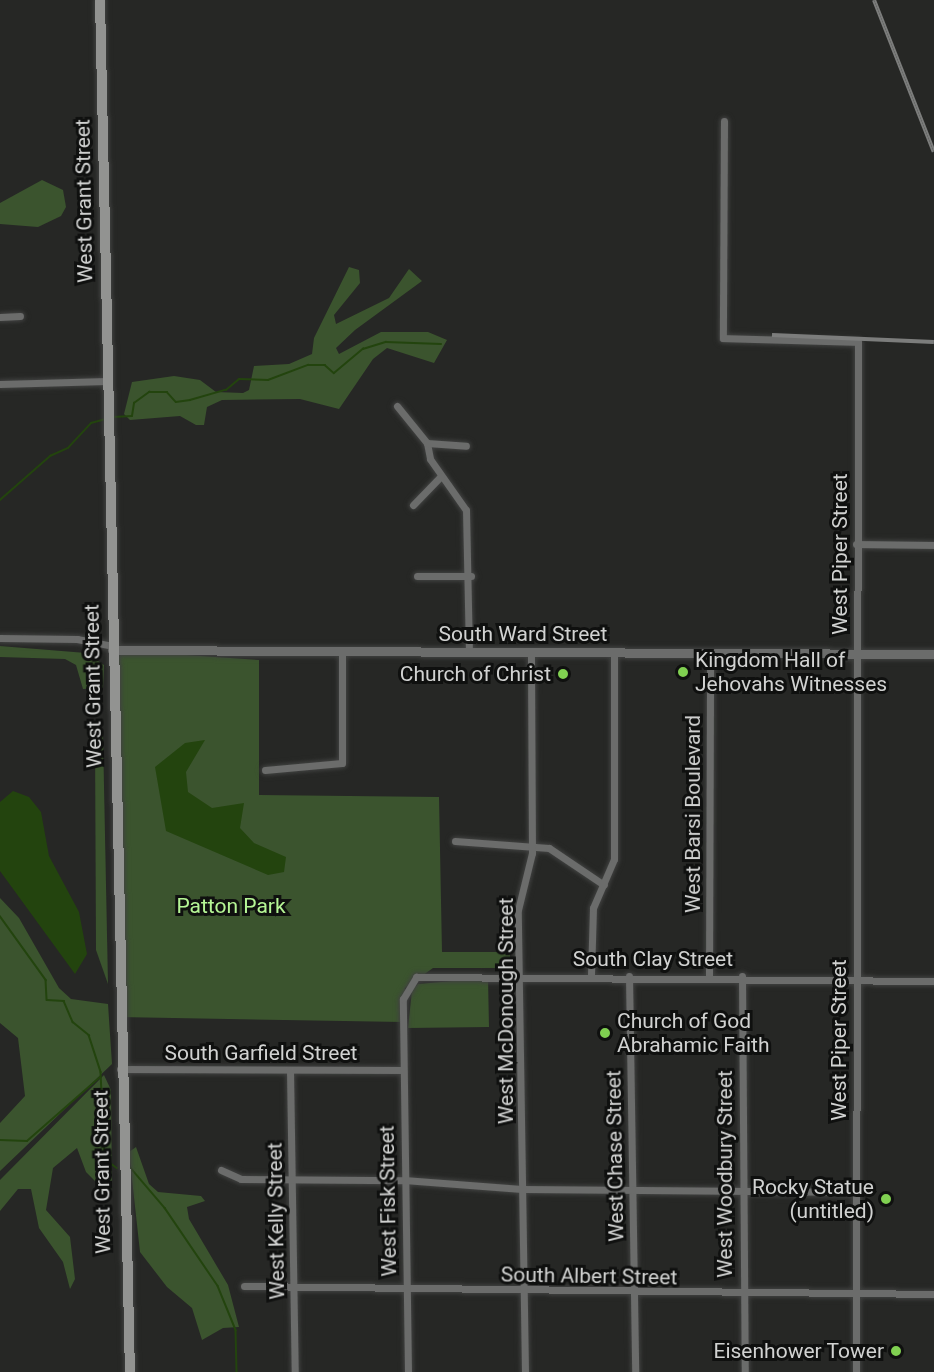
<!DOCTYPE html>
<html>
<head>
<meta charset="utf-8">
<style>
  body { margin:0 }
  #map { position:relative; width:934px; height:1372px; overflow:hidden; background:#262725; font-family:Roboto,sans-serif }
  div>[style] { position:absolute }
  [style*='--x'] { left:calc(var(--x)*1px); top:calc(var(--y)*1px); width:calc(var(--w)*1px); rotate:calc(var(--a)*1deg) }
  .green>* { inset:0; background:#3b542e }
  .water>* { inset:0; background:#23440e }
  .stream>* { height:1.5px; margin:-0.75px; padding:0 0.75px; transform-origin:0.75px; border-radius:0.75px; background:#23440e }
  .roads { filter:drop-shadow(0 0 2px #414241) drop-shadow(0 0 2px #414241) }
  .minor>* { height:7px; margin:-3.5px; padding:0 3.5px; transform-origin:3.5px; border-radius:3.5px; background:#6b6c6b }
  .tertiary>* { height:9px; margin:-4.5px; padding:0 4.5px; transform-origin:4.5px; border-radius:4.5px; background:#6b6c6b }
  .secondary>* { height:10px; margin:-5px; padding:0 5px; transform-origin:5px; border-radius:5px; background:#929391 }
  .rail>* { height:4px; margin-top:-2px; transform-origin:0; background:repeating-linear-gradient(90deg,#0f100f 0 4.5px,#7c7d7c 0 9px); box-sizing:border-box; border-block:2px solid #7c7d7c }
  .dots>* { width:16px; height:16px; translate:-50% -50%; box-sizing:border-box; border:3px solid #0f100f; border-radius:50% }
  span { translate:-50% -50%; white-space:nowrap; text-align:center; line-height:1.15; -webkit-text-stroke:6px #0f100f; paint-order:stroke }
  .street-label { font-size:21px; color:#d1d2d1 }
  .poi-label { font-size:21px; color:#d1d2d1 }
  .left { translate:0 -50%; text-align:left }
  .right { translate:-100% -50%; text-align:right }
  .park-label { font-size:21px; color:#b5f595 }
</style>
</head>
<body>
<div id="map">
  <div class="green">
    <i style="clip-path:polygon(42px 180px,63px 190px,66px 207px,61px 216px,38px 227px,0 224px,0 203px)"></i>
    <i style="clip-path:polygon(349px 267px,359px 270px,360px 283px,334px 315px,336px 324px,389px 298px,409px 269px,422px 281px,355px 330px,336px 348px,339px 354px,381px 332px,428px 332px,447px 340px,434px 363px,387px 348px,373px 359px,339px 409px,300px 399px,222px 400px,207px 407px,204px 425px,196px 425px,180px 416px,130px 420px,124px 414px,132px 382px,174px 376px,200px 380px,216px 392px,243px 393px,249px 390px,254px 366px,289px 364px,312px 354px,314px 338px)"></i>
    <i style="clip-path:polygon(0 646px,86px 653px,104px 665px,103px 688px,83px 689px,76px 665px,65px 659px,0 657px)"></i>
    <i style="clip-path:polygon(112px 650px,259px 660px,259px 795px,439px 797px,442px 952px,510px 952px,510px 968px,433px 968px,405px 988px,403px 1022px,118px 1017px)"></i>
    <i style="clip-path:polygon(95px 735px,103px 736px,108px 984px,96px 950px)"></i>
    <i style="clip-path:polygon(0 898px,19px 918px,59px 988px,71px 999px,108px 1004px,112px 1064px,0 1171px,0 1123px,25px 1096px,18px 1038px,0 1023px)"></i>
    <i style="clip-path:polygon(488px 978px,489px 1027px,408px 1028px,412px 990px,418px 984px)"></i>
    <i style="clip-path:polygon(104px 1075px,111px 1090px,112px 1189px,102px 1188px,86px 1172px,77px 1148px,53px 1168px,46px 1210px,70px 1237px,75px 1279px,70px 1289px,63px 1262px,39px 1228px,31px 1189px,18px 1189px,0 1211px,0 1180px)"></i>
    <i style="clip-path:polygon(136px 1147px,149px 1184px,158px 1192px,201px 1196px,205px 1201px,187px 1207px,189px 1219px,228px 1285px,239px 1327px,223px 1328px,202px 1340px,192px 1308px,167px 1287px,140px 1252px,129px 1152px)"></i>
  </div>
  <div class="water">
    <i style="clip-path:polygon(205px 740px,186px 772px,188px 792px,212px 808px,244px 803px,240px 828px,254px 843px,286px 857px,284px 872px,268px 875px,166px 831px,155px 767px,185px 743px)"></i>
    <i style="clip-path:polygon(13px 791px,29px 797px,41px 812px,49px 856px,79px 912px,87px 954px,75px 974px,0 871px,0 802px)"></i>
  </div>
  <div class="stream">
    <i style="--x:113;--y:417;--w:19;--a:-3"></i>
    <i style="--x:132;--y:416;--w:13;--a:-81"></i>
    <i style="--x:134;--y:403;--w:19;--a:-36"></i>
    <i style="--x:149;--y:392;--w:18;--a:0"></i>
    <i style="--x:167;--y:392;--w:13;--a:48"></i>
    <i style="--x:176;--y:402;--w:14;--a:-8"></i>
    <i style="--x:190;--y:400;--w:37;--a:-16"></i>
    <i style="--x:226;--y:390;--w:17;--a:-40"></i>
    <i style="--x:239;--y:379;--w:29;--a:2"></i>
    <i style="--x:268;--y:380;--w:43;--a:-20.6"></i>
    <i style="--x:308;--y:365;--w:17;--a:0"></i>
    <i style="--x:325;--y:365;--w:12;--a:42"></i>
    <i style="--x:334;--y:373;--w:38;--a:-40"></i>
    <i style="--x:363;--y:349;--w:24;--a:-17"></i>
    <i style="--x:386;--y:342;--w:55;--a:2.1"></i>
    <i style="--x:0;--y:500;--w:67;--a:-41.3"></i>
    <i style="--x:50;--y:456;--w:20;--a:-24"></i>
    <i style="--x:68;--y:448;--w:34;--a:-47"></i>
    <i style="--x:91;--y:423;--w:16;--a:-15"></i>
    <i style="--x:0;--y:916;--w:79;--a:54.3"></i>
    <i style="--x:46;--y:980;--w:20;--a:87"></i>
    <i style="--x:47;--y:1000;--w:17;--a:3"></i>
    <i style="--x:64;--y:1001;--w:23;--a:67"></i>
    <i style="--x:73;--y:1022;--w:21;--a:39"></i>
    <i style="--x:89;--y:1035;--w:39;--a:72"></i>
    <i style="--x:101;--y:1072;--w:87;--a:87.4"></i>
    <i style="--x:105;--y:1159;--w:15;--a:37"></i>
    <i style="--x:0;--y:1140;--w:27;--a:2"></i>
    <i style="--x:27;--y:1141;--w:97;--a:-41.2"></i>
    <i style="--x:130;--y:1167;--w:54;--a:49.5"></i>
    <i style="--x:165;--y:1208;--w:94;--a:55.8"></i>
    <i style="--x:218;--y:1286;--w:48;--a:67.8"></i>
    <i style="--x:236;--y:1330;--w:42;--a:88.6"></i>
  </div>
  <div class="roads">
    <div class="minor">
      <i style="--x:724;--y:121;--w:217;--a:90.3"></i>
      <i style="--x:723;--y:338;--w:135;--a:1.7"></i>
      <i style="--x:858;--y:342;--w:1030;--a:90.11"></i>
      <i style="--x:0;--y:317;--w:20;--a:-3"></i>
      <i style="--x:0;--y:384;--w:107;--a:-1.6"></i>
      <i style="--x:397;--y:406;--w:48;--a:51"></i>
      <i style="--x:427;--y:443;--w:16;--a:79"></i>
      <i style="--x:430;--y:459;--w:62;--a:54.8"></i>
      <i style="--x:466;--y:510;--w:141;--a:88.8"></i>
      <i style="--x:427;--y:443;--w:39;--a:4"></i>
      <i style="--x:413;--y:505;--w:40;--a:-46"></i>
      <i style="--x:856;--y:544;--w:78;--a:0.7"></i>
      <i style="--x:417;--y:576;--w:54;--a:0"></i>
      <i style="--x:0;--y:638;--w:77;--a:0.7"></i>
      <i style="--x:77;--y:639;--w:36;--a:11"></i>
      <i style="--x:265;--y:770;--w:77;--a:-5.2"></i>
      <i style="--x:342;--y:763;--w:112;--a:-90"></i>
      <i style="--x:455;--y:841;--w:94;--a:4.3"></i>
      <i style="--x:549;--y:848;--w:66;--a:33.9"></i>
      <i style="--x:591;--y:975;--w:67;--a:-88.3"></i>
      <i style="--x:593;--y:908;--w:53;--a:-66.8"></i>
      <i style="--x:614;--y:859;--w:207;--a:-90"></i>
      <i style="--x:629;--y:976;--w:396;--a:89.1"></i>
      <i style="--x:709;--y:976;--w:324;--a:-89.8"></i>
      <i style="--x:742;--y:976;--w:396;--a:89.6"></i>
      <i style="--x:120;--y:1069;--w:283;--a:0.2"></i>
      <i style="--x:290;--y:1070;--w:302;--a:89.1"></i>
      <i style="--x:221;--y:1170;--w:22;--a:24"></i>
      <i style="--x:241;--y:1179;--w:163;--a:0.4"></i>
      <i style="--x:404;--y:1180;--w:118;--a:4.4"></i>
      <i style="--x:522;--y:1189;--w:333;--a:0.5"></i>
      <i style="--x:244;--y:1286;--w:690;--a:0.66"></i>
      <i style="--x:408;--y:1372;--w:373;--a:-90.8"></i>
      <i style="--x:403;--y:999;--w:26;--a:-59"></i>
      <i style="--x:416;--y:977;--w:518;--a:0.44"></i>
      <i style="--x:525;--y:1372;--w:462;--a:-90.9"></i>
      <i style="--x:518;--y:910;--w:59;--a:-76.2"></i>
      <i style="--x:532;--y:853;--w:201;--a:-90.3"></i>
    </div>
    <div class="tertiary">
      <i style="--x:112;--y:650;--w:822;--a:0.28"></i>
    </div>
    <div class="secondary">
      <i style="--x:100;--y:0;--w:1372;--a:88.75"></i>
    </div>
  </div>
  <div class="rail">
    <i style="--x:874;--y:0;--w:163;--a:68.5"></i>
    <i style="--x:772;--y:335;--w:162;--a:2.5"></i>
  </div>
  <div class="dots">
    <i style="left:683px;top:672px;background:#80d051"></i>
    <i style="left:563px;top:674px;background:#80d051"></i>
    <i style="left:605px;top:1033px;background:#80d051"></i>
    <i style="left:886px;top:1199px;background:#80d051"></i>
    <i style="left:896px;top:1351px;background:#80d051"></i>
  </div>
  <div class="street-label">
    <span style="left:84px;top:201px;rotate:-91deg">West Grant Street</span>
    <span style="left:840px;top:554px;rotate:-90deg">West Piper Street</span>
    <span style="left:523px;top:634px">South Ward Street</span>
    <span style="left:93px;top:686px;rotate:-91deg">West Grant Street</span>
    <span style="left:693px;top:814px;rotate:-90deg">West Barsi Boulevard</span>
    <span style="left:653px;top:959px">South Clay Street</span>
    <span style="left:506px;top:1011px;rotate:-90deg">West McDonough Street</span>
    <span style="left:839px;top:1040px;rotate:-90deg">West Piper Street</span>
    <span style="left:261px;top:1053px">South Garfield Street</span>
    <span style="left:615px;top:1156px;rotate:-91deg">West Chase Street</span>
    <span style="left:102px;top:1172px;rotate:-91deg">West Grant Street</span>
    <span style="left:725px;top:1174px;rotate:-90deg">West Woodbury Street</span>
    <span style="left:388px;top:1201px;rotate:-91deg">West Fisk Street</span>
    <span style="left:276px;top:1221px;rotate:-91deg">West Kelly Street</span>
    <span style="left:589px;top:1276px;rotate:1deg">South Albert Street</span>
  </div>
  <div class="poi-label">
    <span class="left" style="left:695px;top:672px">Kingdom Hall of<br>Jehovahs Witnesses</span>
    <span class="right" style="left:551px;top:674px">Church of Christ</span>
    <span class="left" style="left:617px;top:1033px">Church of God<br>Abrahamic Faith</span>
    <span class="right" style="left:874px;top:1199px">Rocky Statue<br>(untitled)</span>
    <span class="right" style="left:884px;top:1351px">Eisenhower Tower</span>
  </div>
  <div class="park-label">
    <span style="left:231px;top:906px">Patton Park</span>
  </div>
</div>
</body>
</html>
